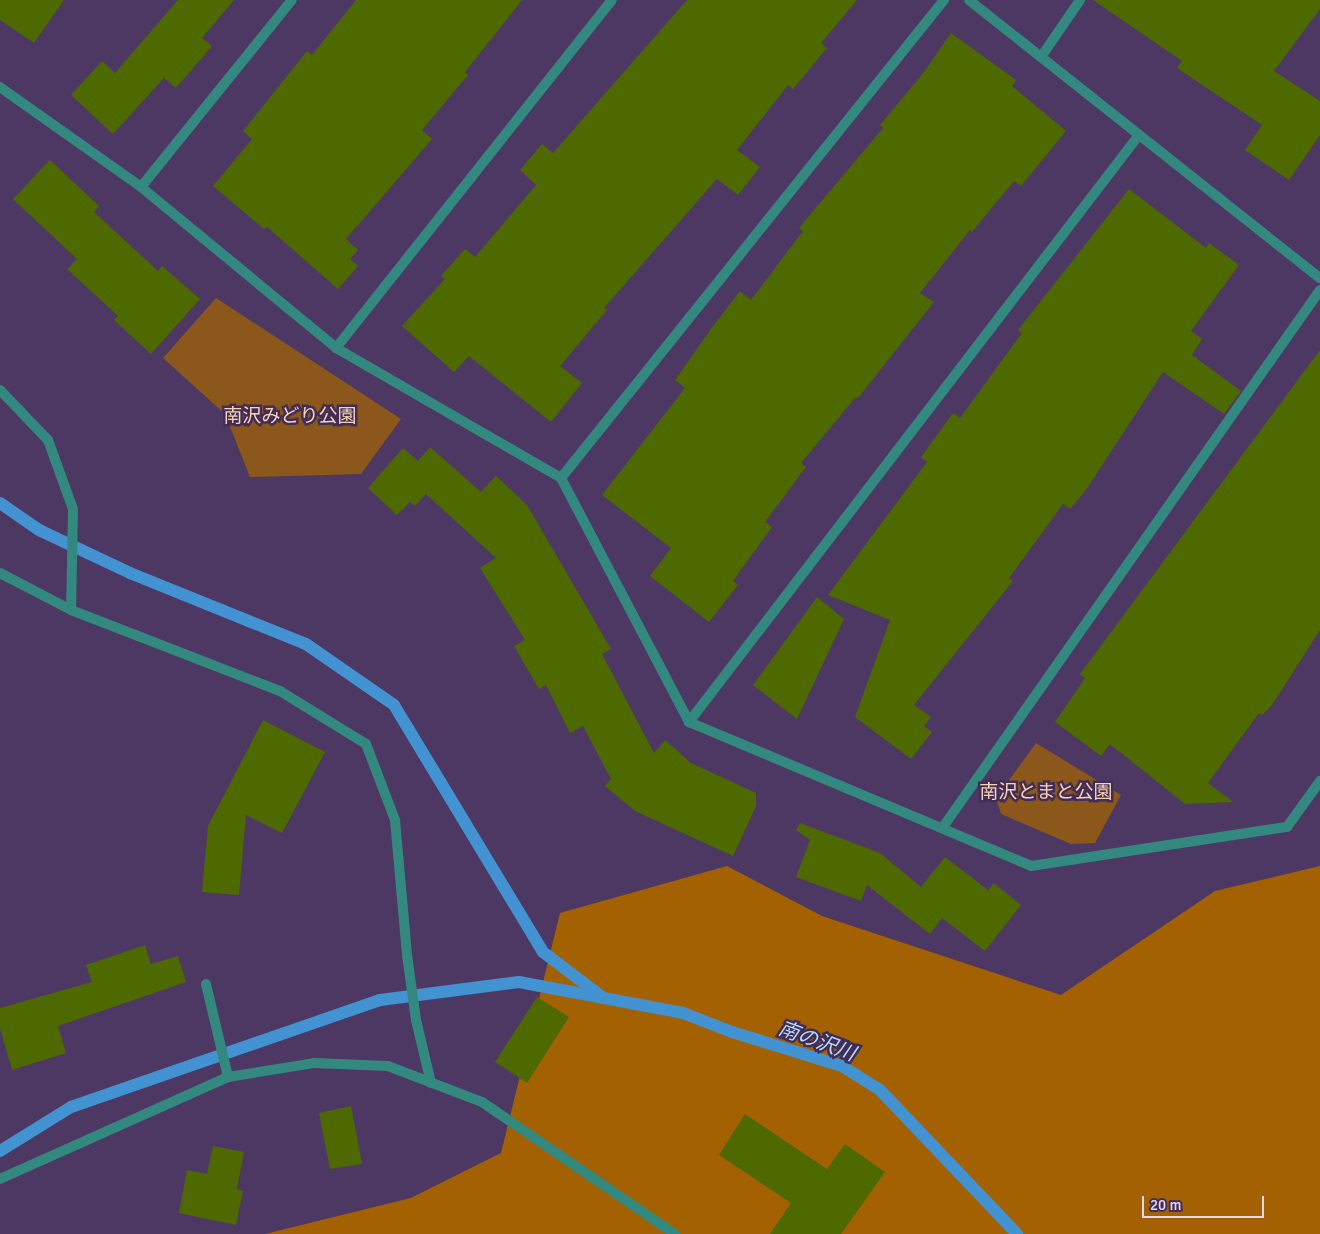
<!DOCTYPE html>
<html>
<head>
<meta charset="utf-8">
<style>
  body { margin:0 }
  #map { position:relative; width:1320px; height:1234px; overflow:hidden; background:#4d3863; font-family:Signika,"Noto Sans JP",sans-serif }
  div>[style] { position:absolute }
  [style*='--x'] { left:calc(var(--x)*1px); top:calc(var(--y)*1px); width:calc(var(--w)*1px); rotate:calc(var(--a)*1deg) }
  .green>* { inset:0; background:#8b571a }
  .forest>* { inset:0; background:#a36102 }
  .stream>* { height:12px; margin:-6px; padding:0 6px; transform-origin:6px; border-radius:6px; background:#4392d1 }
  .building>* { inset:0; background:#4d6900 }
  .lane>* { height:10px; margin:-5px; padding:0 5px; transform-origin:5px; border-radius:5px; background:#33887f }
  .street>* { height:10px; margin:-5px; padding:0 5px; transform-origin:5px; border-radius:5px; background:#33887f }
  span { translate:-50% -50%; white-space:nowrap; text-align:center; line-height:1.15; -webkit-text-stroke:5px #422d57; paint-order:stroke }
  .park-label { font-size:19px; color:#f7d3b1 }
  .water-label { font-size:20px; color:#b5dafc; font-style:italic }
  .scale { position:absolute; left:1142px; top:1196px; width:122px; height:22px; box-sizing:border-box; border:2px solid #e2d6f0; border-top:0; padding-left:6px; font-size:15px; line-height:18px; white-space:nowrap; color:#e2d6f0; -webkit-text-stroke:4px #422d57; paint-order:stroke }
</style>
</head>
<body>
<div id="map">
  <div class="green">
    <i style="clip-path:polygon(216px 298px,401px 419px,361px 474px,250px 477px,225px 414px,163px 358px)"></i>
    <i style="clip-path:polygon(1036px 743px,1121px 795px,1095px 843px,1071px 844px,1001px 814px,996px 798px)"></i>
  </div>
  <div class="forest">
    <i style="clip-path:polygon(727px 866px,822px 916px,1061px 995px,1215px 891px,1320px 866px,1320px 1234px,265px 1234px,411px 1198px,501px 1153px,560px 913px)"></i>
  </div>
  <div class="stream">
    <i style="--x:0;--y:503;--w:47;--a:34.7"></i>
    <i style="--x:39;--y:530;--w:101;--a:25.3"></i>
    <i style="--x:130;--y:573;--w:190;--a:22"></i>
    <i style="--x:306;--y:644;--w:107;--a:34.7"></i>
    <i style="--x:394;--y:705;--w:288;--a:58.9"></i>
    <i style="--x:543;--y:952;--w:74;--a:37.3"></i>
    <i style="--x:0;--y:1151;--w:84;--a:-31.8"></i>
    <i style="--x:71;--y:1107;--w:327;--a:-19.1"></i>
    <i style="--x:380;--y:1000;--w:140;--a:-7.4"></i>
    <i style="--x:519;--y:982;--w:167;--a:10.7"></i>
    <i style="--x:683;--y:1013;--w:53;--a:21.2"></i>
    <i style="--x:732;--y:1032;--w:115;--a:17.2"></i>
    <i style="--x:842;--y:1066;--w:45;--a:32.3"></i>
    <i style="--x:880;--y:1090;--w:199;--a:46.4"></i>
  </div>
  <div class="building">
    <i style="clip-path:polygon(0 0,64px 0,34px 43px,0 20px)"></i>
    <i style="clip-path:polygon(178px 0,234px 0,202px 38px,212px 46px,176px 88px,164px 78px,113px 134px,71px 95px,102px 61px,115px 73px)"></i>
    <i style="clip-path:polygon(356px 0,522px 0,465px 72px,468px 75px,422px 130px,432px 139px,346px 239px,358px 250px,350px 259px,358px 266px,338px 289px,267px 227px,264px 229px,213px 186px,252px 139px,243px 131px,307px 51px,312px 55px)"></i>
    <i style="clip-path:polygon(687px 0,857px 0,821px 43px,827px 48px,793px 89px,788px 85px,737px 150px,760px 167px,738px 195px,717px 179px,604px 308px,607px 310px,560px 366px,582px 383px,551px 422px,469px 356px,454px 372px,402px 326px,445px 279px,441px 276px,465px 249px,475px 257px,536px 185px,520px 170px,542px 144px,553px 153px)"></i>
    <i style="clip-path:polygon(1093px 0,1320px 0,1320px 9px,1274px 71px,1320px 101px,1320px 135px,1289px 180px,1245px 150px,1262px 125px,1177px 68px,1182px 61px)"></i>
    <i style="clip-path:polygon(951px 33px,1016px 80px,1012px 86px,1066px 131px,1021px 186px,1014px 181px,972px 232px,970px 230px,920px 293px,934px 302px,858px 398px,856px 397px,801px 463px,806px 467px,765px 522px,772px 527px,733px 581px,738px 585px,709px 622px,650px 576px,671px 548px,602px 495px,685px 388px,675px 380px,711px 329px,740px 291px,751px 300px,803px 231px,799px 228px,883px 128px,880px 125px,924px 72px)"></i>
    <i style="clip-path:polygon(50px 160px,99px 206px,94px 212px,158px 271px,162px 266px,200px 299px,151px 354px,114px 320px,118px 316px,67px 269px,77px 259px,13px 199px)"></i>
    <i style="clip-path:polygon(1129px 189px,1206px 248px,1209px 243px,1239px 265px,1191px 331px,1202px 339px,1192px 355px,1241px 391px,1224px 414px,1163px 372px,1086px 490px,1070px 509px,1063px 504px,1009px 578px,1013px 581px,914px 705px,931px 717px,924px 726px,932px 732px,911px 759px,855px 717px,890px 620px,828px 595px,927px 462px,921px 457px,953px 413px,960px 418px,1022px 333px,1018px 330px)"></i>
    <i style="clip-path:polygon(1320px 350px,1320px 630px,1272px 705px,1262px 715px,1259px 713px,1208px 783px,1233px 802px,1185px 804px,1110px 744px,1101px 756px,1055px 722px,1085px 678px,1080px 674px)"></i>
    <i style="clip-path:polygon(430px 447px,481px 492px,496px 476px,527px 505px,611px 649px,602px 654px,654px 753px,665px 740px,691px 763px,756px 793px,756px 806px,733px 856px,635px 811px,605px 786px,611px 779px,583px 726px,570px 733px,546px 685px,539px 689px,514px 646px,525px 640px,480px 568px,496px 558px,426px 494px,415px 506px,410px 502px,397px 515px,368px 488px,403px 448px,418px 461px)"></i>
    <i style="clip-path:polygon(817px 597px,844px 619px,797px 719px,753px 685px)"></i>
    <i style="clip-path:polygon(263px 720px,325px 752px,282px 833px,246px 815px,239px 895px,202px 892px,208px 826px)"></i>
    <i style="clip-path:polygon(800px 823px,880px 853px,921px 887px,945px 857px,988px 890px,994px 883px,1021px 905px,985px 951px,942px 918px,930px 934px,867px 885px,861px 901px,796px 877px,810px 840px,796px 830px)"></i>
    <i style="clip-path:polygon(145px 945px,151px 964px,178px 956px,186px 982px,58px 1026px,66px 1053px,12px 1070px,0 1028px,0 1008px,92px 982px,86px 965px)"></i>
    <i style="clip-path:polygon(537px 997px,569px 1017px,527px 1083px,495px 1062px)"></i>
    <i style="clip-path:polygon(351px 1106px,362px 1164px,330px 1169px,319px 1113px)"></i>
    <i style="clip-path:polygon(745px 1114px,827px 1169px,845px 1144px,885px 1172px,841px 1234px,770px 1234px,791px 1203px,719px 1155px)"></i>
    <i style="clip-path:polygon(213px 1146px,244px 1152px,237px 1189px,243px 1191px,236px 1225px,179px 1213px,187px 1170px,207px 1174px)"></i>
  </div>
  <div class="lane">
    <i style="--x:206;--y:984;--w:96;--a:76.7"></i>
  </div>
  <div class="street">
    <i style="--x:969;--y:0;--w:448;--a:38.4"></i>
    <i style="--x:1041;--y:57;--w:69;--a:-55.6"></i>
    <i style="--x:0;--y:87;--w:173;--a:35.3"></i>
    <i style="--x:141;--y:187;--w:253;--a:39.5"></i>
    <i style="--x:336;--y:348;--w:260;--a:30"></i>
    <i style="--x:561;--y:478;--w:276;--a:62.3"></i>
    <i style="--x:689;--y:722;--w:371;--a:22.8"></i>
    <i style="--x:1031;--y:866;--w:259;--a:-8.7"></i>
    <i style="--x:1287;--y:827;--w:57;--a:-54.3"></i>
    <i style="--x:141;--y:187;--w:240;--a:-51.1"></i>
    <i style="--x:336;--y:348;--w:444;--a:-51.6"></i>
    <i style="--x:0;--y:390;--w:69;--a:46.2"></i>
    <i style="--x:48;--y:440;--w:73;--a:70.1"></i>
    <i style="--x:73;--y:509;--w:101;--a:91.1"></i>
    <i style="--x:561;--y:478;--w:613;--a:-51.3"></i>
    <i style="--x:0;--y:573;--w:80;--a:27.5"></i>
    <i style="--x:71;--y:610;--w:224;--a:21.2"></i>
    <i style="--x:280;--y:691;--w:101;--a:31.6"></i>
    <i style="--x:366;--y:744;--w:81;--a:69.1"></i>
    <i style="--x:395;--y:820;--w:136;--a:84.9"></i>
    <i style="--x:407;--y:955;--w:66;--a:82.1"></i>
    <i style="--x:416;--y:1020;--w:65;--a:76.6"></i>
    <i style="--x:689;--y:722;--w:740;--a:-52.53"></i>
    <i style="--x:943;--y:827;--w:656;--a:-54.93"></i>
    <i style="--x:0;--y:1179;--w:250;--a:-24.1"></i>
    <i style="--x:228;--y:1077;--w:87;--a:-9.2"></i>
    <i style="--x:314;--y:1063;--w:74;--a:2.3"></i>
    <i style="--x:388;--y:1066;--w:101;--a:21"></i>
    <i style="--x:482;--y:1102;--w:234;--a:34.4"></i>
  </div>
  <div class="park-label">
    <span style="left:290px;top:417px">南沢みどり公園</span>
    <span style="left:1046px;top:793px">南沢とまと公園</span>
  </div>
  <div class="water-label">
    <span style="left:817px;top:1041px;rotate:20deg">南の沢川</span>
  </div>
  <div class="scale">20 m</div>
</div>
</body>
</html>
